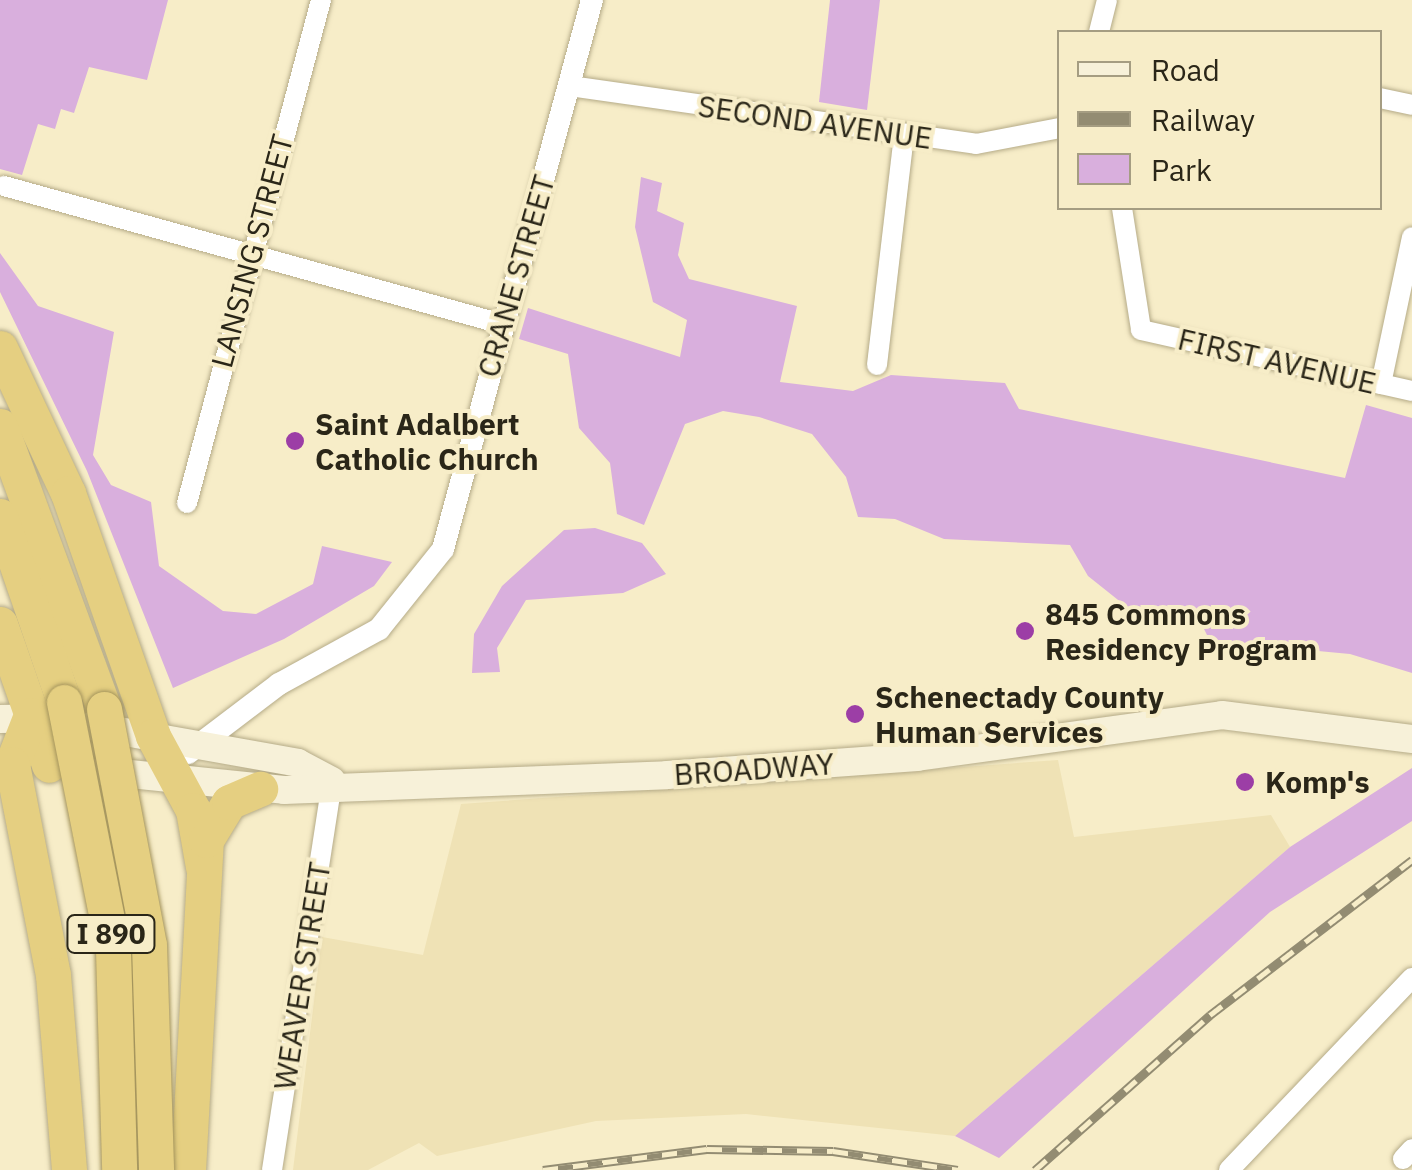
<!DOCTYPE html>
<html>
<head>
<meta charset="utf-8">
<style>
  body { margin:0 }
  #map { position:relative; width:1412px; height:1170px; overflow:hidden; background:#f7edc8; font-family:"IBM Plex Sans",sans-serif }
  div>[style] { position:absolute }
  [style*='--x'] { left:calc(var(--x)*1px); top:calc(var(--y)*1px); width:calc(var(--w)*1px); rotate:calc(var(--a)*1deg) }
  .built>* { inset:0; background:#efe2b5 }
  .green>* { inset:0; background:#d9afdd }
  .roads { filter:drop-shadow(0 0 2px #b5ab88) drop-shadow(0 0 2px #b5ab88) }
  .minor>* { height:20px; margin:-10px; padding:0 10px; transform-origin:10px; border-radius:10px; background:#fff }
  .tertiary>* { height:22px; margin:-11px; padding:0 11px; transform-origin:11px; border-radius:11px; background:#fff }
  .secondary>* { height:28px; margin:-14px; padding:0 14px; transform-origin:14px; border-radius:14px; background:#f7f1d9 }
  .motorway>* { height:35px; margin:-17.5px; padding:0 17.5px; transform-origin:17.5px; border-radius:17.5px; background:#e5cf81 }
  .rail>* { height:9px; margin-top:-4.5px; transform-origin:0; background:repeating-linear-gradient(90deg,#f7edc8 0 15px,#938c72 0 30px); box-sizing:border-box; border-block:2px solid #938c72 }
  .bridges { filter:drop-shadow(0 0 2px #a4945c) drop-shadow(0 0 2px #a4945c) }
  .motorway-bridge>* { height:35px; margin:-17.5px; padding:0 17.5px; transform-origin:17.5px; border-radius:17.5px; background:#e5cf81 }
  .dots>* { width:28px; height:28px; translate:-50% -50%; box-sizing:border-box; border:5px solid #f7edc8; border-radius:50% }
  span { translate:-50% -50%; white-space:nowrap; text-align:center; line-height:1.15; -webkit-text-stroke:8px #f7edc8; paint-order:stroke }
  .shield-label span { padding:2px 8px; background:#f7edc8; border:2px solid; border-radius:8px; -webkit-text-stroke-width:0 }
  .shield-label { font-size:28px; color:#2a2618; font-weight:700 }
  .street-label { font-size:30px; color:#2a2618 }
  .poi-label { font-size:30px; color:#2a2618; font-weight:700 }
  .left { translate:0 -50%; text-align:left }
  .legend { position:absolute; left:1057px; top:30px; width:325px; height:180px; box-sizing:border-box; background:#f7edc8; border:2px solid #a59d82; margin:0; padding:12px 18px; list-style:none; font-size:30px; color:#2a2618 }
  .legend li { display:flex; align-items:center; gap:20px; height:50px }
  .legend b { width:50px; border:2px solid #a59d82 }
</style>
</head>
<body>
<div id="map">
  <div class="built">
    <i style="clip-path:polygon(1058px 760px,1074px 837px,1271px 815px,1290px 847px,955px 1136px,746px 1114px,596px 1121px,437px 1156px,419px 1143px,368px 1170px,293px 1170px,322px 937px,423px 955px,461px 804px)"></i>
  </div>
  <div class="green">
    <i style="clip-path:polygon(0 0,168px 0,147px 80px,89px 67px,74px 113px,61px 109px,55px 129px,38px 124px,22px 175px,0 169px)"></i>
    <i style="clip-path:polygon(830px 0,880px 0,867px 110px,819px 102px)"></i>
    <i style="clip-path:polygon(641px 177px,662px 183px,657px 211px,684px 223px,678px 255px,689px 279px,797px 306px,780px 382px,853px 391px,891px 375px,1005px 383px,1019px 409px,1345px 478px,1366px 405px,1412px 418px,1412px 673px,1350px 654px,1210px 641px,1202px 625px,1152px 627px,1088px 576px,1070px 545px,944px 539px,895px 519px,858px 517px,846px 477px,812px 434px,759px 417px,723px 411px,685px 424px,644px 525px,617px 514px,610px 463px,579px 428px,568px 354px,519px 339px,528px 308px,680px 357px,687px 320px,653px 302px,635px 227px)"></i>
    <i style="clip-path:polygon(0 253px,38px 306px,114px 332px,93px 455px,111px 485px,151px 502px,159px 566px,223px 611px,256px 614px,313px 584px,322px 546px,392px 562px,374px 586px,284px 639px,173px 688px,87px 471px,0 292px)"></i>
    <i style="clip-path:polygon(595px 528px,642px 543px,666px 574px,623px 593px,526px 600px,497px 648px,500px 672px,472px 673px,474px 634px,502px 586px,564px 530px)"></i>
    <i style="clip-path:polygon(1412px 768px,1412px 821px,1270px 912px,999px 1158px,955px 1136px,1290px 847px)"></i>
  </div>
  <div class="roads">
    <div class="minor">
      <i style="--x:1099;--y:32;--w:33;--a:-76"></i>
      <i style="--x:570;--y:86;--w:410;--a:8.1"></i>
      <i style="--x:976;--y:144;--w:86;--a:-10.8"></i>
      <i style="--x:1380;--y:98;--w:33;--a:12"></i>
      <i style="--x:4;--y:186;--w:517;--a:15.49"></i>
      <i style="--x:1122;--y:208;--w:123;--a:81.1"></i>
      <i style="--x:1141;--y:330;--w:278;--a:12.7"></i>
      <i style="--x:877;--y:365;--w:231;--a:-83.3"></i>
      <i style="--x:1381;--y:384;--w:150;--a:-78.1"></i>
      <i style="--x:187;--y:503;--w:521;--a:-75.08"></i>
      <i style="--x:1403;--y:1159;--w:13;--a:-48"></i>
      <i style="--x:272;--y:1170;--w:394;--a:-81.2"></i>
      <i style="--x:1229;--y:1170;--w:265;--a:-46.4"></i>
    </div>
    <div class="tertiary">
      <i style="--x:188;--y:753;--w:114;--a:-37.2"></i>
      <i style="--x:279;--y:684;--w:114;--a:-28.8"></i>
      <i style="--x:379;--y:629;--w:102;--a:-51.3"></i>
      <i style="--x:443;--y:549;--w:569;--a:-74.82"></i>
    </div>
    <div class="secondary">
      <i style="--x:0;--y:719;--w:49;--a:-1.2"></i>
      <i style="--x:91;--y:726;--w:210;--a:10.1"></i>
      <i style="--x:298;--y:763;--w:38;--a:28"></i>
      <i style="--x:101;--y:771;--w:184;--a:5.9"></i>
      <i style="--x:284;--y:790;--w:383;--a:-2.2"></i>
      <i style="--x:667;--y:775;--w:251;--a:-4.1"></i>
      <i style="--x:917;--y:757;--w:308;--a:-7.8"></i>
      <i style="--x:1222;--y:715;--w:192;--a:7.2"></i>
    </div>
    <div class="motorway">
      <i style="--x:0;--y:348;--w:160;--a:64.9"></i>
      <i style="--x:68;--y:493;--w:257;--a:70.7"></i>
      <i style="--x:153;--y:736;--w:84;--a:61.6"></i>
      <i style="--x:193;--y:810;--w:58;--a:80"></i>
      <i style="--x:0;--y:426;--w:302;--a:69.8"></i>
      <i style="--x:0;--y:516;--w:197;--a:71"></i>
      <i style="--x:0;--y:624;--w:149;--a:70.8"></i>
      <i style="--x:31;--y:715;--w:53;--a:111.2"></i>
      <i style="--x:12;--y:764;--w:215;--a:79"></i>
      <i style="--x:53;--y:975;--w:196;--a:85.3"></i>
      <i style="--x:188;--y:1170;--w:330;--a:-86.9"></i>
      <i style="--x:206;--y:840;--w:44;--a:-58.8"></i>
      <i style="--x:229;--y:802;--w:34;--a:-23"></i>
    </div>
  </div>
  <div class="rail">
    <i style="--x:543;--y:1170;--w:165;--a:-7.3"></i>
    <i style="--x:707;--y:1149;--w:126;--a:0.9"></i>
    <i style="--x:833;--y:1151;--w:126;--a:8.6"></i>
    <i style="--x:1035;--y:1170;--w:234;--a:-41.5"></i>
    <i style="--x:1210;--y:1015;--w:255;--a:-37.5"></i>
  </div>
  <div class="bridges">
    <div class="motorway-bridge">
      <i style="--x:64;--y:702;--w:252;--a:78.8"></i>
      <i style="--x:113;--y:949;--w:221;--a:88.4"></i>
      <i style="--x:104;--y:709;--w:240;--a:79.2"></i>
      <i style="--x:149;--y:945;--w:225;--a:88.2"></i>
    </div>
  </div>
  <div class="dots">
    <i style="left:295px;top:441px;background:#9c3ea6"></i>
    <i style="left:1025px;top:631px;background:#9c3ea6"></i>
    <i style="left:855px;top:714px;background:#9c3ea6"></i>
    <i style="left:1245px;top:782px;background:#9c3ea6"></i>
  </div>
  <div class="shield-label">
    <span style="left:111px;top:934px">I 890</span>
  </div>
  <div class="street-label">
    <span style="left:815px;top:122px;rotate:8deg">SECOND AVENUE</span>
    <span style="left:252px;top:251px;rotate:-75deg">LANSING STREET</span>
    <span style="left:516px;top:276px;rotate:-74deg">CRANE STREET</span>
    <span style="left:1277px;top:361px;rotate:13deg">FIRST AVENUE</span>
    <span style="left:754px;top:769px;rotate:-4deg">BROADWAY</span>
    <span style="left:302px;top:976px;rotate:-81deg">WEAVER STREET</span>
  </div>
  <div class="poi-label">
    <span class="left" style="left:315px;top:441px">Saint Adalbert<br>Catholic Church</span>
    <span class="left" style="left:1045px;top:631px">845 Commons<br>Residency Program</span>
    <span class="left" style="left:875px;top:714px">Schenectady County<br>Human Services</span>
    <span class="left" style="left:1265px;top:782px">Komp's</span>
  </div>
  <ul class="legend">
  <li><b style="height:12px;background:#f7f1d9"></b>Road</li>
  <li><b style="height:12px;background:#938c72"></b>Railway</li>
  <li><b style="height:28px;background:#d9afdd"></b>Park</li>
  </ul>
</div>
</body>
</html>
